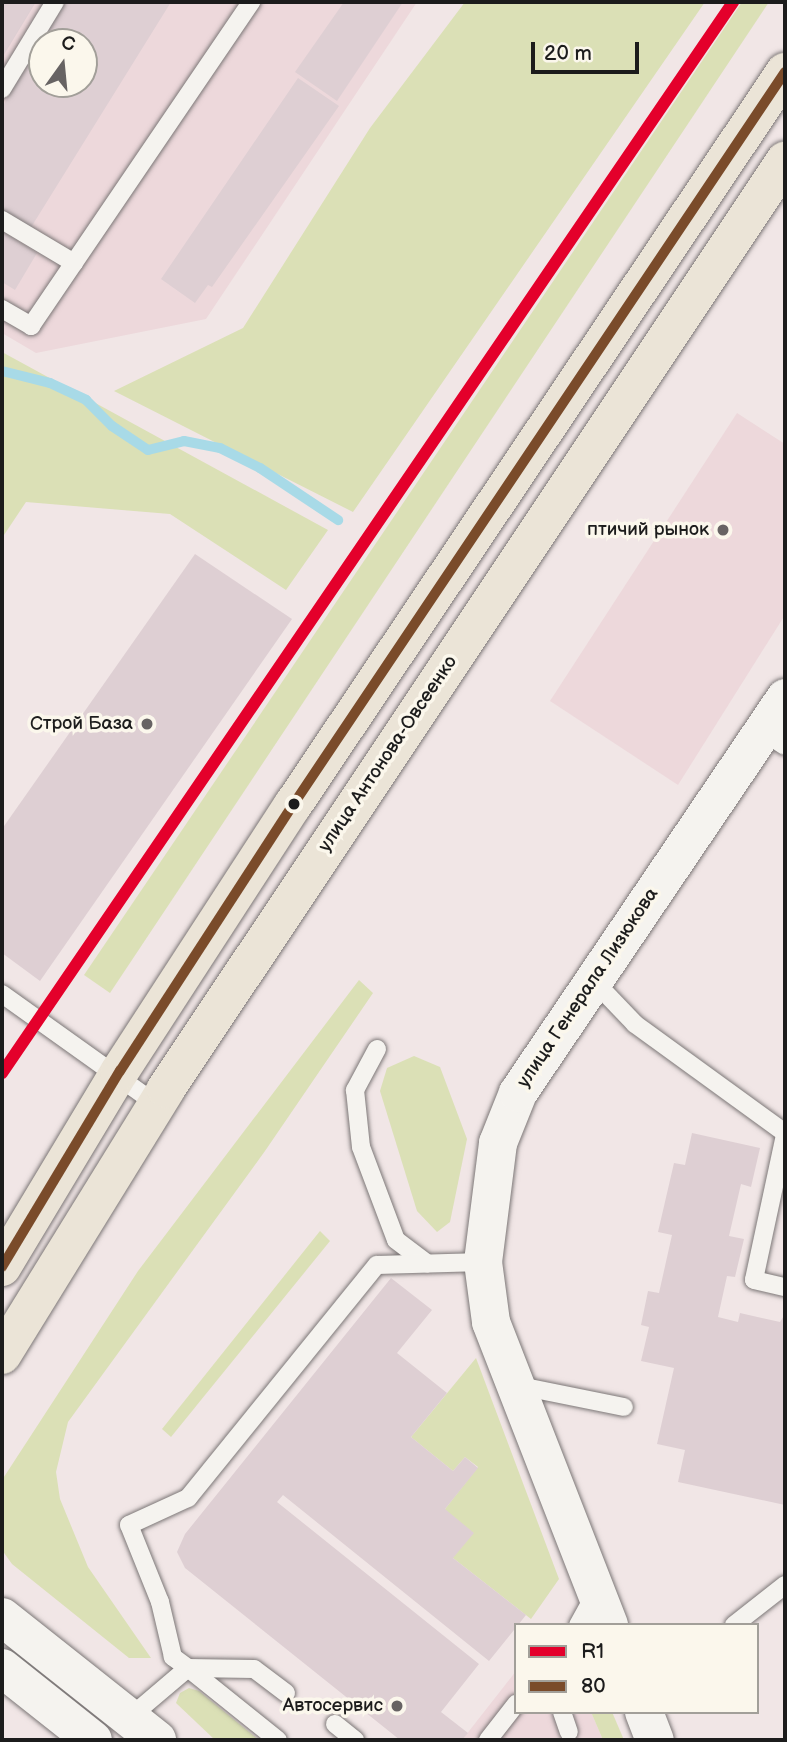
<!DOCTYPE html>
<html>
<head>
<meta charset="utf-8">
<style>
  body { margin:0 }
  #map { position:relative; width:787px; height:1742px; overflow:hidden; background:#f1e6e6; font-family:"Balsamiq Sans",sans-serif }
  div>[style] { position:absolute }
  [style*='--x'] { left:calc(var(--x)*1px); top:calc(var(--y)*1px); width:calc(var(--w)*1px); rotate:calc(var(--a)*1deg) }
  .built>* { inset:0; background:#edd8db }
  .green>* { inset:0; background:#dbe0b6 }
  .stream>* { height:10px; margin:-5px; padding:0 5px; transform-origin:5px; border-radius:5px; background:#a8dae7 }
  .building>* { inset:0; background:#decfd3 }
  .roads { filter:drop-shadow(0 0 2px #7c7777) drop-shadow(0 0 2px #7c7777) }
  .lane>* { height:18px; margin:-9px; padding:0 9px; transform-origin:9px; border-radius:9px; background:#f5f3ef }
  .secondary>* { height:38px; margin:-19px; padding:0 19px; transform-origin:19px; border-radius:19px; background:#f5f3ef }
  .highway>* { height:38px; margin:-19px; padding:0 19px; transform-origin:19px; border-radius:19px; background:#ebe4d7 }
  .bus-1>* { height:10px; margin:-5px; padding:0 5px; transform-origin:5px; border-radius:5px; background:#7a4b2a }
  .rail-1>* { height:12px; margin:-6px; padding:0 6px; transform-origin:6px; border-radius:6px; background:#e4002b }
  .dots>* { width:19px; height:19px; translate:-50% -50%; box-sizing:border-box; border:4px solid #fbf7ec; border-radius:50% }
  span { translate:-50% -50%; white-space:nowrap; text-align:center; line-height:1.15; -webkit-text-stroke:7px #fbf7ec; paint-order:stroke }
  .poi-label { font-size:19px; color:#1c1c1c }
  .right { translate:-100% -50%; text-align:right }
  .street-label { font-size:19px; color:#1c1c1c }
  .frame { position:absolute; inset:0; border:4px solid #1c1c1c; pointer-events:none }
  .legend { position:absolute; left:514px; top:1623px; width:245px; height:91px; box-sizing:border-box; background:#fbf7ec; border:2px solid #a29f99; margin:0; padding:9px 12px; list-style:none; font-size:21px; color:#1c1c1c }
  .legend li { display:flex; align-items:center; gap:14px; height:35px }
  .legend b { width:35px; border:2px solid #a29f99 }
  .north { position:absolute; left:28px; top:28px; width:70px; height:70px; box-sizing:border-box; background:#fbf7ec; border:2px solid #a29f99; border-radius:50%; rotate:15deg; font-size:19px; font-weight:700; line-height:28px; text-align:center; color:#1c1c1c }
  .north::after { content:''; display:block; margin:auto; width:24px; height:32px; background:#676363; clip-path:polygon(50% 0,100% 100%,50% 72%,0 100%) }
  .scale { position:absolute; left:531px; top:42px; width:108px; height:32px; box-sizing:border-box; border:4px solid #1c1c1c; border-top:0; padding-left:9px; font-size:21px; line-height:24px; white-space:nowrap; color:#1c1c1c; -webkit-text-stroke:5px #fbf7ec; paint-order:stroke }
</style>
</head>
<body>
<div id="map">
  <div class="built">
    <i style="clip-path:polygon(evenodd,2px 2px,417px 2px,206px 319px,36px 353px,2px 333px,2px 2px,42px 42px,84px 42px,84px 84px,42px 84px,42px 42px)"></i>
    <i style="clip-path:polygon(737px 413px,785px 444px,785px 615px,678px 785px,550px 701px)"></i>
    <i style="clip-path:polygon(516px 1671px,516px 1712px,591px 1712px,603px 1740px,462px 1740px)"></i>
  </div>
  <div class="green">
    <i style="clip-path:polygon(465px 2px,705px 2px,353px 512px,114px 391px,243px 328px,370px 128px)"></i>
    <i style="clip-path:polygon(742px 2px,769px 2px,110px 993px,84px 975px)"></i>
    <i style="clip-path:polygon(2px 352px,328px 530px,286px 590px,170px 514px,26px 502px,2px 538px)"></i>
    <i style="clip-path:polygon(359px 980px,373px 993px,265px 1151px,68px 1422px,56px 1472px,60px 1499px,88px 1567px,151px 1658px,129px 1658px,12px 1564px,2px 1550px,2px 1480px,138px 1271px)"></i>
    <i style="clip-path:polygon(414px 1056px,440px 1067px,467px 1139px,450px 1222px,437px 1232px,417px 1211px,380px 1091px,387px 1068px)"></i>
    <i style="clip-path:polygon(320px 1231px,330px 1241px,171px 1437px,162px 1429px)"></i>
    <i style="clip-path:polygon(476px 1358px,559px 1579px,531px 1619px,453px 1558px,445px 1509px,478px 1467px,465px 1457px,453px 1471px,411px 1437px)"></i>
    <i style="clip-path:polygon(189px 1688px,199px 1691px,259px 1740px,215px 1740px,176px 1703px,180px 1693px)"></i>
    <i style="clip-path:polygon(591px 1712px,612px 1712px,624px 1740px,603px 1740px)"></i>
  </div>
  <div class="stream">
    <i style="--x:2;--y:371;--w:49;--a:14"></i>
    <i style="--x:50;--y:383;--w:40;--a:25"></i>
    <i style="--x:86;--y:400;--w:37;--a:45"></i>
    <i style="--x:112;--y:426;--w:43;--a:33.7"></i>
    <i style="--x:148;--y:450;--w:37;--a:-14"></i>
    <i style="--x:184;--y:441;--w:37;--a:11"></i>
    <i style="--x:220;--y:448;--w:45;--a:26.6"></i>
    <i style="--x:260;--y:468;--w:94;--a:33.7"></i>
  </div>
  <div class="building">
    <i style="clip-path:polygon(2px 2px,36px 2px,2px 58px)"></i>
    <i style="clip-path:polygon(evenodd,57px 2px,171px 2px,30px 229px,2px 212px,2px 108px,57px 2px,42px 42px,84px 42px,84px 84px,42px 84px,42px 42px)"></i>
    <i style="clip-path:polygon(344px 2px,403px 2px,337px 101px,295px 72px)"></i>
    <i style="clip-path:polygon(298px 78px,339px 106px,212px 287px,208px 285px,195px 303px,161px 279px)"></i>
    <i style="clip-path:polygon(2px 231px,37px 253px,15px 290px,2px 282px)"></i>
    <i style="clip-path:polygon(195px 554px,292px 619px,40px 981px,2px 953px,2px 829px)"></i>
    <i style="clip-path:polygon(692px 1133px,760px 1148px,751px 1187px,741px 1184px,729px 1236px,744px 1239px,735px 1277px,727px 1276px,718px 1317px,738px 1322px,740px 1313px,780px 1322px,785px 1314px,785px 1505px,678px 1482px,685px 1450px,657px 1444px,674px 1368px,641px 1361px,649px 1327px,641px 1325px,648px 1291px,659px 1293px,672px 1235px,658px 1232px,674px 1163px,685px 1165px)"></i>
    <i style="clip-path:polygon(391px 1278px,432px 1310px,397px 1353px,447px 1393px,411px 1437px,453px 1471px,465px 1457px,478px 1468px,445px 1509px,474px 1533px,453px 1558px,526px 1615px,489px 1661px,283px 1495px,277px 1502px,479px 1664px,441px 1712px,468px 1733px,462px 1740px,400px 1740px,185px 1568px,177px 1552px,185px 1534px)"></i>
  </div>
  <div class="roads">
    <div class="lane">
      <i style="--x:2;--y:89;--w:102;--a:-58.7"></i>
      <i style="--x:2;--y:220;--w:84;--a:30.8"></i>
      <i style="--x:2;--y:309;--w:34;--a:30"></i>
      <i style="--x:31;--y:326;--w:392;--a:-55.8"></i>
      <i style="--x:762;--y:731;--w:27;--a:33"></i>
      <i style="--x:592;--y:979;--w:62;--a:46.3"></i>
      <i style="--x:635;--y:1024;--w:185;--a:36"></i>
      <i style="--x:2;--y:994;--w:189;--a:35.5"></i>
      <i style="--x:377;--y:1049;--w:47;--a:118.2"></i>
      <i style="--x:355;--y:1090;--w:57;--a:84"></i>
      <i style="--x:361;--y:1147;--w:99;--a:69.4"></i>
      <i style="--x:396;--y:1240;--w:39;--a:37"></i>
      <i style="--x:785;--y:1135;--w:148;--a:102.1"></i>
      <i style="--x:754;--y:1280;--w:32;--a:13"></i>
      <i style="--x:515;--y:1385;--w:111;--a:11.4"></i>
      <i style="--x:578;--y:1625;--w:35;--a:-61"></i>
      <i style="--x:734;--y:1625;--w:65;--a:-38.1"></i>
      <i style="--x:286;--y:1693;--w:40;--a:-143"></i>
      <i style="--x:254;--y:1669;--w:66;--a:-179.1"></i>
      <i style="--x:188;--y:1668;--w:19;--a:-144"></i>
      <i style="--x:173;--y:1657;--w:57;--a:-103.3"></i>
      <i style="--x:160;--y:1602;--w:83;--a:-111.9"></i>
      <i style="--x:129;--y:1525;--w:65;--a:-24.6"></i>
      <i style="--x:188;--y:1498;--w:300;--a:-51"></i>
      <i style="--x:377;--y:1265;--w:106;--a:-1.6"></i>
      <i style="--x:562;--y:1712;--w:21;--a:71"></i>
      <i style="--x:129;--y:1718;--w:77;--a:-40.3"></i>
      <i style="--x:188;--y:1668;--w:115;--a:38.7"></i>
      <i style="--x:335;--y:1724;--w:26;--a:39"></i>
      <i style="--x:488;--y:1740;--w:46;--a:-52.1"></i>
    </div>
    <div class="secondary">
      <i style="--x:2;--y:1617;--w:198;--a:38.4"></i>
      <i style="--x:609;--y:1625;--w:325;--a:-111.3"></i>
      <i style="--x:491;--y:1322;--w:61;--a:-97.6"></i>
      <i style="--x:483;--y:1262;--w:120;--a:-82.8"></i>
      <i style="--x:498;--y:1143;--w:54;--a:-68.2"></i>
      <i style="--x:518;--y:1093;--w:477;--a:-55.9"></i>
      <i style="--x:2;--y:1668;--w:116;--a:38.4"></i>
      <i style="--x:644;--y:1712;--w:30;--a:69"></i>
    </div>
    <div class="highway">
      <i style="--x:2;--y:1267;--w:229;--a:-59"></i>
      <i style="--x:120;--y:1071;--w:317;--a:-57"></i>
      <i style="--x:293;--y:805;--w:883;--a:-56.13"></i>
      <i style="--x:2;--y:1355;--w:312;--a:-58.3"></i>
      <i style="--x:166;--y:1089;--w:1116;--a:-56.3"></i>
    </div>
  </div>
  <div class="bus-1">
    <i style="--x:2;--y:1267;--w:229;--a:-59"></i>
    <i style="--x:120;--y:1071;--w:317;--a:-57"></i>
    <i style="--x:293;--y:805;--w:883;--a:-56.13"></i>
  </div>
  <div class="rail-1">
    <i style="--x:2;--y:1073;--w:1297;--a:-55.68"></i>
  </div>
  <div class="dots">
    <i style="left:723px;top:530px;background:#676363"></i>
    <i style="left:147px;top:724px;background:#676363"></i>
    <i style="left:294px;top:804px;background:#1c1c1c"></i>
    <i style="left:397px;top:1706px;background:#676363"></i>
  </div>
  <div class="poi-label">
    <span class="right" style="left:709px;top:530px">птичий рынок</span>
    <span class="right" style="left:133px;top:724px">Строй База</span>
    <span class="right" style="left:383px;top:1706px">Автосервис</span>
  </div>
  <div class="street-label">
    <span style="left:388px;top:754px;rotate:-56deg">улица Антонова-Овсеенко</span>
    <span style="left:588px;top:988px;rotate:-56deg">улица Генерала Лизюкова</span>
  </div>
  <div class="frame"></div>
  <ul class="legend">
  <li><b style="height:9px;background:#e4002b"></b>R1</li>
  <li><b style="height:9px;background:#7a4b2a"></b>80</li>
  </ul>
  <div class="north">С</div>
  <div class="scale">20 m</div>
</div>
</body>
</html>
